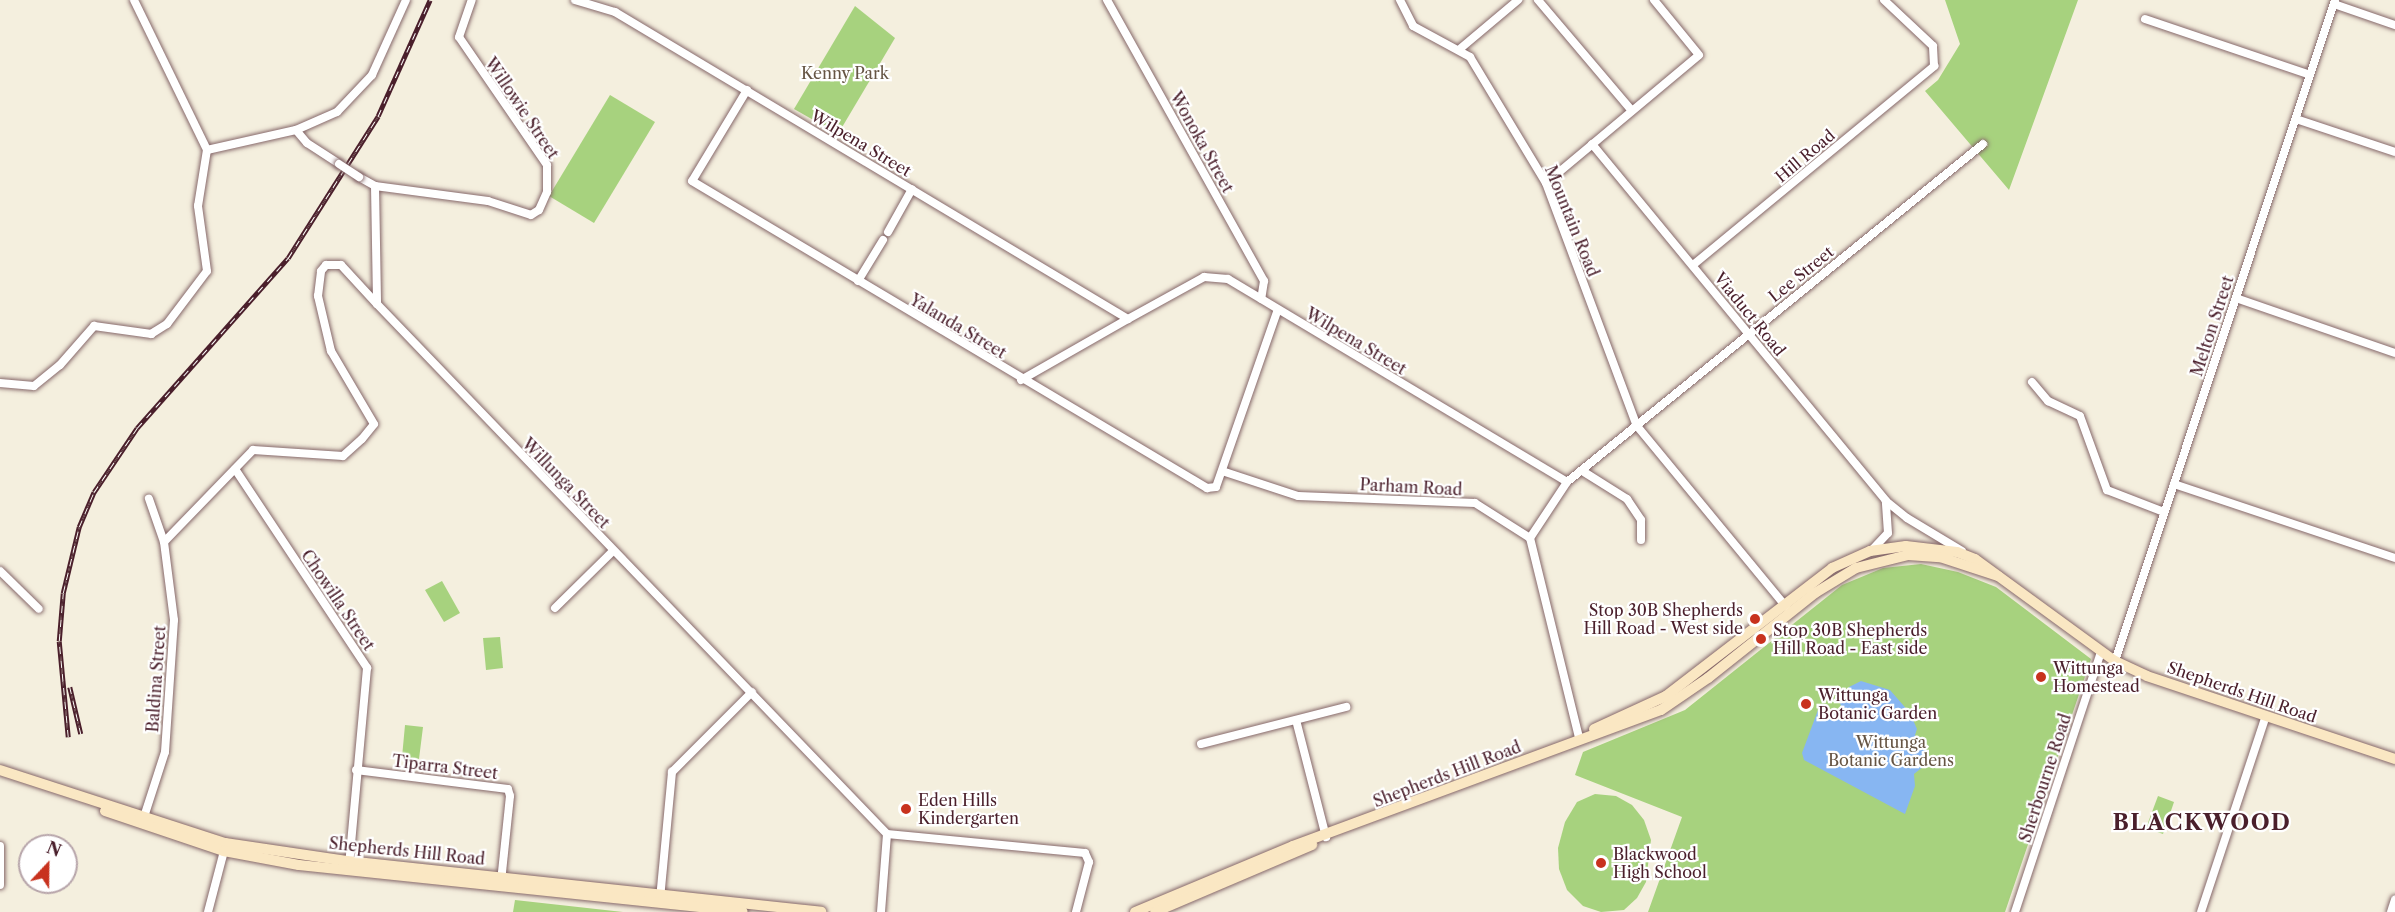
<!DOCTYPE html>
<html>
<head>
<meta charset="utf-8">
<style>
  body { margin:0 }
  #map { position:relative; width:2395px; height:912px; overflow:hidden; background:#f4efde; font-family:"Libre Caslon Text",serif }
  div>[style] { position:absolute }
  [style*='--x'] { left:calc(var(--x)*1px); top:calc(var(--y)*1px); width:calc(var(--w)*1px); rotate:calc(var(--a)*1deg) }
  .green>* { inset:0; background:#a7d27e }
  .water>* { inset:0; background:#87b6f2 }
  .roads { filter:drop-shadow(0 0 2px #86686a) drop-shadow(0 0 2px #86686a) }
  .street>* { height:8px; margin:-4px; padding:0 4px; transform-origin:4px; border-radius:4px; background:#fff }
  .secondary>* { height:10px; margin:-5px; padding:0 5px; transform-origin:5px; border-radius:5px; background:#fae7c3 }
  .rail>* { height:4.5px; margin-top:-2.25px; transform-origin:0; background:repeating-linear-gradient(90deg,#fff 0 7px,#4a1f2b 0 14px); box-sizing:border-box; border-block:2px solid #4a1f2b }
  .bridges { filter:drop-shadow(0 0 2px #86686a) drop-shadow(0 0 2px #86686a) }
  .street-bridge>* { height:8px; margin:-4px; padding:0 4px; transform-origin:4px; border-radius:4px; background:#fff }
  .dots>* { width:16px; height:16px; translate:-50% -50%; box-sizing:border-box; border:3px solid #fff; border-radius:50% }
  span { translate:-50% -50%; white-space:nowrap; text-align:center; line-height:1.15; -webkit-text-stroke:4.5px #fff; paint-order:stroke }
  .park-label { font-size:16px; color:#654 }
  .street-label { font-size:16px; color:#4a1f2b }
  .poi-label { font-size:16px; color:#4a1f2b }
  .right { translate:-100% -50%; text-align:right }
  .left { translate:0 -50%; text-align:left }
  .district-label { font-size:22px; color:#4a1f2b; font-weight:700; letter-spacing:1.5px }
  .north { position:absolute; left:18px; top:834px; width:60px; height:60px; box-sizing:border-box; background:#fff; border:2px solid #b7a5aa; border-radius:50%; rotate:22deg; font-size:16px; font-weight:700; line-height:24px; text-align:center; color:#4a1f2b }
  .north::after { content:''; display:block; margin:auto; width:21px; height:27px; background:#c8321e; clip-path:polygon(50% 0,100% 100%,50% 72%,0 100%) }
</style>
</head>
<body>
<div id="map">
  <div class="green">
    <i style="clip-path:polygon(1945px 0,2078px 0,2009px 190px,1925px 91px,1938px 80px,1960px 44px)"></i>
    <i style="clip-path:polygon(855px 6px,895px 38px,838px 134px,794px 109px)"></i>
    <i style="clip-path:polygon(610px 95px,655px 122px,594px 223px,549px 196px)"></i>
    <i style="clip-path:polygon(1921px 564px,1958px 572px,1996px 587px,2091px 659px,2005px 912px,1648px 912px,1682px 817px,1575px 775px,1583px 752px,1685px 710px,1842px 585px,1883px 568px)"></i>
    <i style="clip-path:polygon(442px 581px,460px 613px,444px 622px,425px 590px)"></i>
    <i style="clip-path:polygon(500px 637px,503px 668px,486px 670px,483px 638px)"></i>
    <i style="clip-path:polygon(405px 725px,423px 727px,419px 759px,402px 757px)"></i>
    <i style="clip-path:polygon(1595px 794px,1616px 796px,1632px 805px,1644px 820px,1651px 840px,1646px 882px,1637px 898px,1624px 910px,1601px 912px,1583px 906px,1567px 890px,1559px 869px,1558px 848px,1565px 822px,1577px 802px)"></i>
    <i style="clip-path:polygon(2158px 796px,2174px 802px,2163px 834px,2146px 828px)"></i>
    <i style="clip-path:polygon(515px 900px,623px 912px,513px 912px)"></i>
  </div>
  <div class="water">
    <i style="clip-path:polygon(1861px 681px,1890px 690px,1910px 713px,1917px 729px,1915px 735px,1927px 752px,1924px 766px,1914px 774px,1915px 786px,1905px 814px,1804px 760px,1802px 753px,1818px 710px,1844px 715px,1840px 703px,1849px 687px)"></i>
  </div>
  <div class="roads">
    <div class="street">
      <i style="--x:134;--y:0;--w:167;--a:64"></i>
      <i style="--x:575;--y:0;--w:42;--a:16.7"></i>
      <i style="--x:615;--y:12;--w:598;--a:30.9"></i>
      <i style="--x:1128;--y:319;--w:87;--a:-28.9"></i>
      <i style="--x:1204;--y:277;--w:24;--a:5"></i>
      <i style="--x:1228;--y:279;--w:395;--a:30.9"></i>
      <i style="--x:1567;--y:482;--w:536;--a:-39.09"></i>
      <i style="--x:1107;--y:0;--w:322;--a:60.8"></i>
      <i style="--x:1264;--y:281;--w:18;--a:99"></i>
      <i style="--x:1400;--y:0;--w:29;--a:63"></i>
      <i style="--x:1413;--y:26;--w:65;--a:28.5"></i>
      <i style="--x:1470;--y:57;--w:147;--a:58.9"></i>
      <i style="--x:1546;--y:183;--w:259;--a:69.5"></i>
      <i style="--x:1637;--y:426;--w:234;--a:50.5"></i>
      <i style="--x:1538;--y:0;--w:145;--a:49.7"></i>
      <i style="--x:2334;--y:4;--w:65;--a:19"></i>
      <i style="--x:2145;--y:19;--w:174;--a:18.7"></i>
      <i style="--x:1461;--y:48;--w:75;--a:-40.1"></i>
      <i style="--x:747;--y:90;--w:106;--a:121.1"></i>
      <i style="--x:692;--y:181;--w:600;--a:30.8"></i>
      <i style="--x:1207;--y:488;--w:9;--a:-6"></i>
      <i style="--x:1216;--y:487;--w:188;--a:-70.8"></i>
      <i style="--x:2296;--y:119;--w:104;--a:18.4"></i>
      <i style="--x:296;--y:130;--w:17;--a:50"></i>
      <i style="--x:307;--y:143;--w:38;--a:33"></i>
      <i style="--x:1592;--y:144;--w:462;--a:50.5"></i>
      <i style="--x:1886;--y:501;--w:27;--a:39"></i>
      <i style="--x:1907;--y:518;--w:64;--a:31"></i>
      <i style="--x:359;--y:177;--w:18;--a:29"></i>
      <i style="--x:375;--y:186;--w:118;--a:89"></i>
      <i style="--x:377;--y:304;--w:736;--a:46.1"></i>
      <i style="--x:1546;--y:183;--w:199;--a:-39.9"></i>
      <i style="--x:1699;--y:55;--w:71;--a:-129.3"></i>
      <i style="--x:375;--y:186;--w:114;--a:7.6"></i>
      <i style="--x:488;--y:201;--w:45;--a:18"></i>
      <i style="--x:531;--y:215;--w:9;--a:-32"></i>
      <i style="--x:539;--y:210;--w:20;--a:-66"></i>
      <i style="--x:547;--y:192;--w:27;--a:-90"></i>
      <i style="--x:547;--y:165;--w:155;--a:-124.5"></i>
      <i style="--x:459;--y:37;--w:39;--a:-71"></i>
      <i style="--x:888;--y:232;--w:49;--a:-60.8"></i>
      <i style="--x:1693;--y:265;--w:313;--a:-39.5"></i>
      <i style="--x:1934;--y:66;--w:20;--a:-93"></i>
      <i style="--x:1933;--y:46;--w:67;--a:-136.8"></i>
      <i style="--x:858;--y:281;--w:48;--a:-58.6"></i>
      <i style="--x:2236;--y:298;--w:168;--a:19.1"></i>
      <i style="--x:1021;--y:380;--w:123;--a:-29.7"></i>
      <i style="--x:2032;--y:382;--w:25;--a:50"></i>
      <i style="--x:2048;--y:401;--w:35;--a:25"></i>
      <i style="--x:2080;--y:416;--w:79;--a:70"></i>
      <i style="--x:2107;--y:490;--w:61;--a:21.1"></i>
      <i style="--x:0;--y:383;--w:34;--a:5"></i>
      <i style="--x:34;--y:386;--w:33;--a:-39"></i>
      <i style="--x:60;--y:365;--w:52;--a:-48.9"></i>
      <i style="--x:94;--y:326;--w:58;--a:8"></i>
      <i style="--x:151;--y:334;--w:19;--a:-32"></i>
      <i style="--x:167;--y:324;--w:66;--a:-53"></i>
      <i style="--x:207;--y:271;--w:66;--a:-97.9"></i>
      <i style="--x:198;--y:206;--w:57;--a:-80.9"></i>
      <i style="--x:207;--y:150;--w:91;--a:-12.7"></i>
      <i style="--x:296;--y:130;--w:45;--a:-23.7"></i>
      <i style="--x:337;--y:112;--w:51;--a:-46.6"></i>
      <i style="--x:372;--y:75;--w:82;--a:-65.6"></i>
      <i style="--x:235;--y:469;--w:239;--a:56.4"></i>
      <i style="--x:367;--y:668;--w:197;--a:95.2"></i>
      <i style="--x:1222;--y:471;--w:80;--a:18.2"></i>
      <i style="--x:1298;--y:496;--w:177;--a:2.3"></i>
      <i style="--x:1475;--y:503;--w:65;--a:32.5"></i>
      <i style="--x:1530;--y:538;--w:206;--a:76.2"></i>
      <i style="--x:1584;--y:472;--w:51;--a:32.1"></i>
      <i style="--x:1627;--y:499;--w:25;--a:56"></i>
      <i style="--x:1641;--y:520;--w:20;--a:90"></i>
      <i style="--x:2174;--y:484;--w:233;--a:18.5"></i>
      <i style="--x:1530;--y:538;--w:67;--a:-56.5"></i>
      <i style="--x:164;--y:542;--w:128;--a:-45.9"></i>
      <i style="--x:253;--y:450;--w:90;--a:3.8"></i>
      <i style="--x:343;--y:456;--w:25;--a:-42"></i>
      <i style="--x:362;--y:439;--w:19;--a:-51"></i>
      <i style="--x:374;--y:424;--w:85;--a:-120.5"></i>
      <i style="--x:331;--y:351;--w:57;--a:-103.3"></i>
      <i style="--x:318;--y:296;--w:25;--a:-83"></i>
      <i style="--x:321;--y:271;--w:8;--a:-50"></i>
      <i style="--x:326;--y:265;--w:15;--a:0"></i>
      <i style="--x:341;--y:265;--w:53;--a:47.3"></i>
      <i style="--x:1872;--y:550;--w:23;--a:-47"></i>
      <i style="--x:1888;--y:533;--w:32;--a:-94"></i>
      <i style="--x:0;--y:571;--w:54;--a:44.3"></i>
      <i style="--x:555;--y:608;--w:81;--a:-44.5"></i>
      <i style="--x:2115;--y:661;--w:697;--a:-71.59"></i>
      <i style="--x:1296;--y:720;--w:121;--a:75.6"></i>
      <i style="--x:1201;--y:744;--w:150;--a:-14.3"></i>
      <i style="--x:356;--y:770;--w:153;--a:7.1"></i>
      <i style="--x:508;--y:789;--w:7;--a:74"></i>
      <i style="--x:510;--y:796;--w:86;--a:96"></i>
      <i style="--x:143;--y:820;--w:71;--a:-72.1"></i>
      <i style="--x:165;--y:752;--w:132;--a:-86.1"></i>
      <i style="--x:174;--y:620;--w:79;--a:-97.3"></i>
      <i style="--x:164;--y:542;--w:46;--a:-109.2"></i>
      <i style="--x:887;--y:834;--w:199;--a:5.5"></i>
      <i style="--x:1085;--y:853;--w:10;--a:66"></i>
      <i style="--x:1089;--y:862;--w:52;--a:104.6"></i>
      <i style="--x:0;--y:846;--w:39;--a:90"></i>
      <i style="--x:660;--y:899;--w:128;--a:-84.6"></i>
      <i style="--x:672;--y:772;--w:113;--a:-45"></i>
      <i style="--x:208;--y:912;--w:63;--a:-75.3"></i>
      <i style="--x:881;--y:912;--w:78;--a:-85.6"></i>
      <i style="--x:2015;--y:912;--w:274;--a:-71.7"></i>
      <i style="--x:2201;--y:912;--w:206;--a:-71.7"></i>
      <i style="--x:2391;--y:912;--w:13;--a:-72"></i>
    </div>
    <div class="secondary">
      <i style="--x:1594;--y:729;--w:79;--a:-24.6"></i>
      <i style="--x:1666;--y:696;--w:210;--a:-37.6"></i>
      <i style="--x:1832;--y:568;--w:42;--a:-24.1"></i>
      <i style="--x:1870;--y:551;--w:36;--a:-8"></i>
      <i style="--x:1906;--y:546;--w:51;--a:6.7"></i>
      <i style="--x:1957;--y:552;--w:19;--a:21"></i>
      <i style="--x:1975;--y:559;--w:173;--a:36.1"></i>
      <i style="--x:2115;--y:661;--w:35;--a:25"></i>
      <i style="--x:2147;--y:676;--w:262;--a:18.5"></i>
      <i style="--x:0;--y:770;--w:237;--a:18"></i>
      <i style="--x:225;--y:843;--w:123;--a:8.4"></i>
      <i style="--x:347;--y:861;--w:477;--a:6.1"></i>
      <i style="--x:105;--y:811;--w:126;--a:18.6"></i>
      <i style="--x:224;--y:851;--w:76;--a:10.6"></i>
      <i style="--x:299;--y:865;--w:446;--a:6"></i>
      <i style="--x:1135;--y:912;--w:171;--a:-22.7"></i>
      <i style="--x:1293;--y:846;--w:392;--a:-20.3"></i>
      <i style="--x:1661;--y:710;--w:57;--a:-34.2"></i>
      <i style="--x:1708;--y:678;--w:137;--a:-38.5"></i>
      <i style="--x:1815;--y:593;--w:48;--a:-31.4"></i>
      <i style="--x:1856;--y:568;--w:54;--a:-14"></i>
      <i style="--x:1908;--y:555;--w:32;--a:4"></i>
      <i style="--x:1940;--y:557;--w:61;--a:18.1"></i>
      <i style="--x:1155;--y:912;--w:171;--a:-23.1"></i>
    </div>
  </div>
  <div class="rail">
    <i style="--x:70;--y:687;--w:48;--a:76.8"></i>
    <i style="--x:68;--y:737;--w:96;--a:-95.4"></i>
    <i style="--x:59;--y:641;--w:48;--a:-85.2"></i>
    <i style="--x:63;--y:593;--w:68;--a:-76.4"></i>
    <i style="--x:79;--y:527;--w:38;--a:-67"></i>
    <i style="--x:94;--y:492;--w:77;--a:-56.1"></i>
    <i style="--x:137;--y:428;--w:227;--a:-48.4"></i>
    <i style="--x:288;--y:258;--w:168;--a:-57.6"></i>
    <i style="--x:378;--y:116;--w:127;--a:-65.9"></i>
  </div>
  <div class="bridges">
    <div class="street-bridge">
      <i style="--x:339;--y:164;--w:24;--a:33"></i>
    </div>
  </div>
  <div class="dots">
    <i style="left:1755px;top:619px;background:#c8321e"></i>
    <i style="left:1761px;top:639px;background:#c8321e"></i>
    <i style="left:2041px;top:677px;background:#c8321e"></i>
    <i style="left:1806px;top:704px;background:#c8321e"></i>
    <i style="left:906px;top:809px;background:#c8321e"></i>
    <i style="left:1601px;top:863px;background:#c8321e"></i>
  </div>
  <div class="park-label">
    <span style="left:845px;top:73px">Kenny Park</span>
    <span style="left:1891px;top:751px">Wittunga<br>Botanic Gardens</span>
  </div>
  <div class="street-label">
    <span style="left:522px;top:108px;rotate:56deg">Willowie Street</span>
    <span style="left:1202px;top:142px;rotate:61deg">Wonoka Street</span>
    <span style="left:861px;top:143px;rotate:31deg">Wilpena Street</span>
    <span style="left:1805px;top:156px;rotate:-40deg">Hill Road</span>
    <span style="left:1572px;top:221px;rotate:68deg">Mountain Road</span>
    <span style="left:1801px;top:274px;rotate:-39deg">Lee Street</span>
    <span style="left:1750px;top:314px;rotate:51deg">Viaduct Road</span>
    <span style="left:958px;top:326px;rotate:31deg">Yalanda Street</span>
    <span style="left:2212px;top:326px;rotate:-72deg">Melton Street</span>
    <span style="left:1356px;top:341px;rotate:31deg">Wilpena Street</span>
    <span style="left:566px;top:483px;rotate:46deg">Willunga Street</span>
    <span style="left:1411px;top:487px;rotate:3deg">Parham Road</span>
    <span style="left:338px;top:600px;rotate:56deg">Chowilla Street</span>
    <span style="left:156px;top:679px;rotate:-86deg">Baldina Street</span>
    <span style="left:2242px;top:692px;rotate:19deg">Shepherds Hill Road</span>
    <span style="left:445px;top:767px;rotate:7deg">Tiparra Street</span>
    <span style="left:1447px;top:774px;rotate:-21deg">Shepherds Hill Road</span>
    <span style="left:2045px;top:778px;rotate:-72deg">Sherbourne Road</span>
    <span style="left:407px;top:851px;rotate:6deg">Shepherds Hill Road</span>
  </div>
  <div class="poi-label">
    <span class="right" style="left:1743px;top:619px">Stop 30B Shepherds<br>Hill Road - West side</span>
    <span class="left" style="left:1773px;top:639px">Stop 30B Shepherds<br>Hill Road - East side</span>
    <span class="left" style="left:2053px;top:677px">Wittunga<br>Homestead</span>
    <span class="left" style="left:1818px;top:704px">Wittunga<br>Botanic Garden</span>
    <span class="left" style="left:918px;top:809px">Eden Hills<br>Kindergarten</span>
    <span class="left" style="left:1613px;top:863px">Blackwood<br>High School</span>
  </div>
  <div class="district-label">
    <span style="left:2202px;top:823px">BLACKWOOD</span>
  </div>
  <div class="north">N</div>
</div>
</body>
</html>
